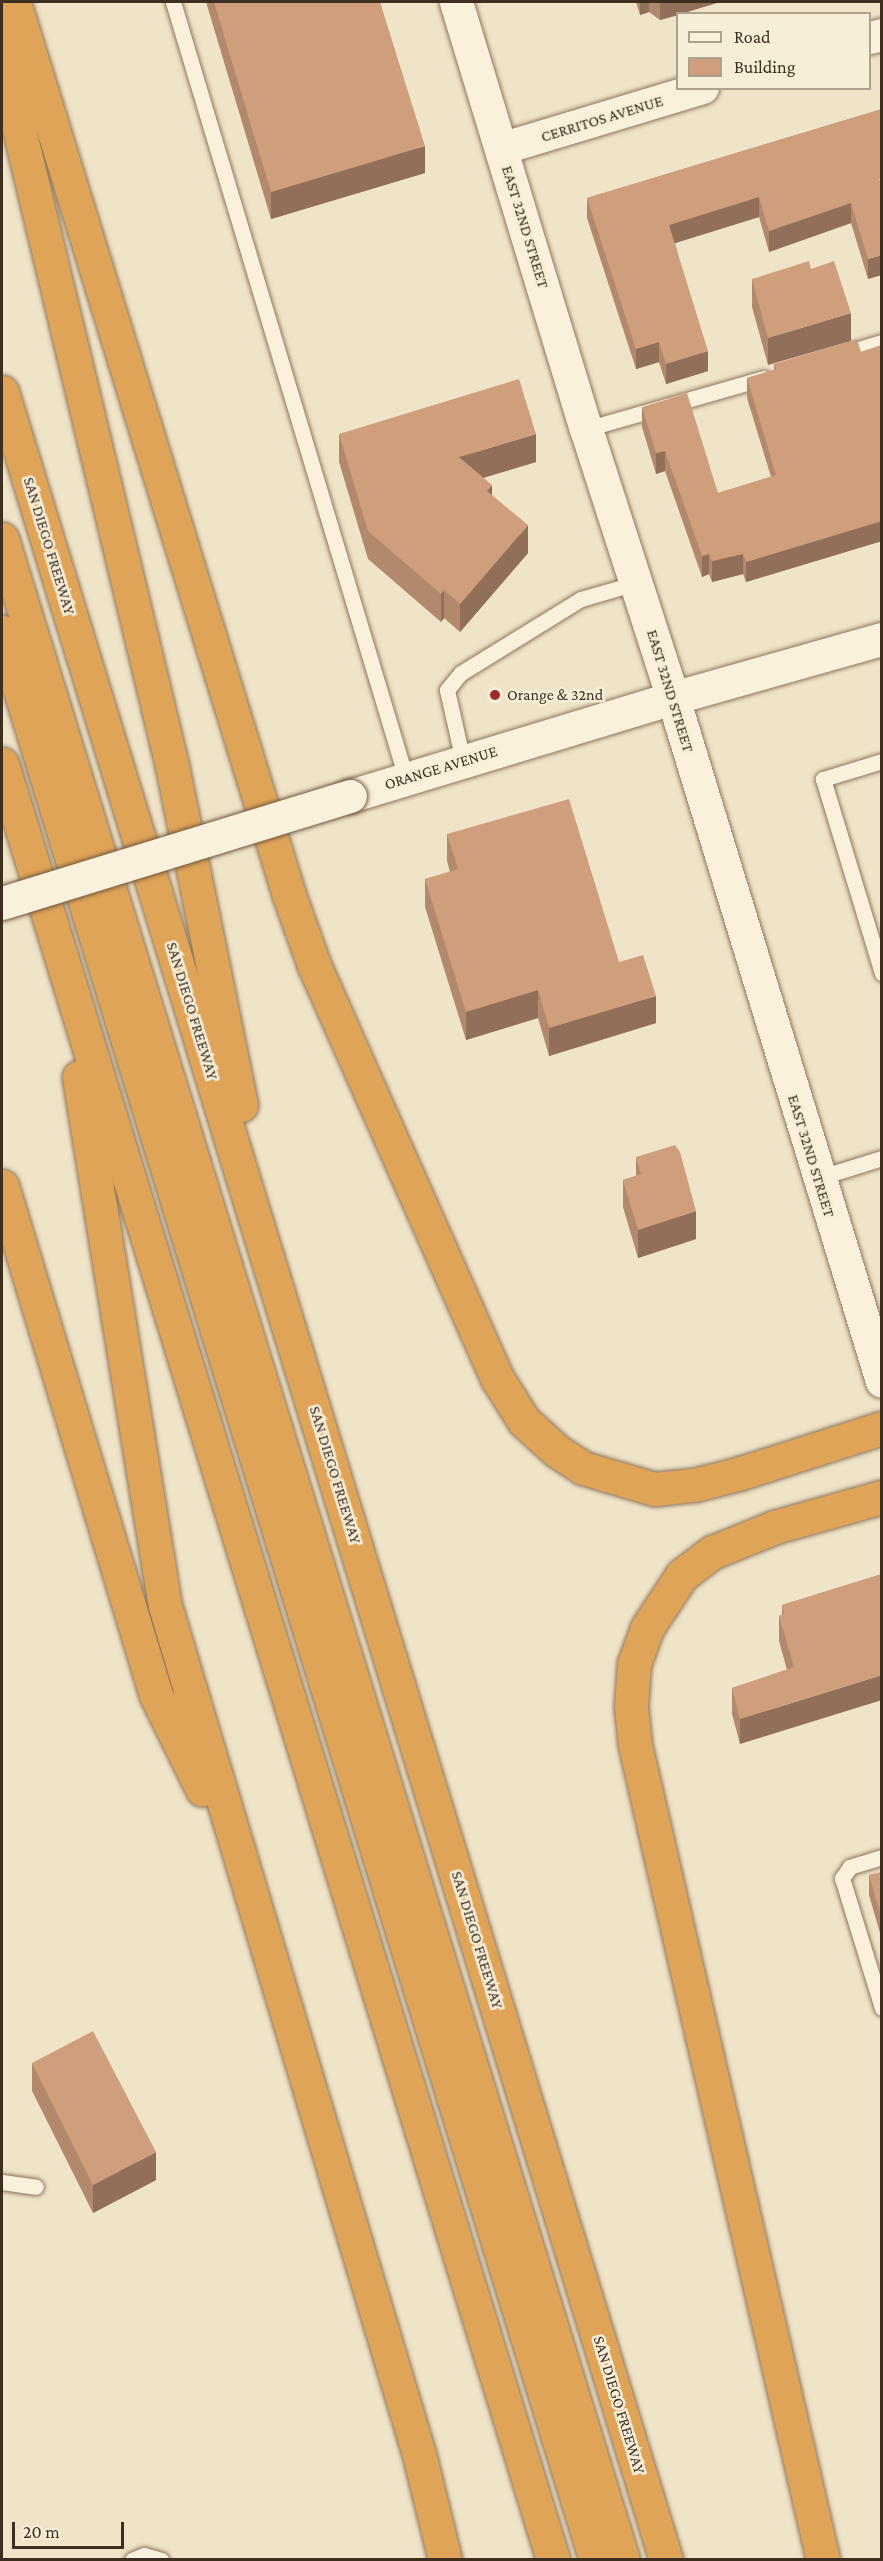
<!DOCTYPE html>
<html>
<head>
<meta charset="utf-8">
<style>
  body { margin:0 }
  #map { position:relative; width:883px; height:2561px; overflow:hidden; background:#f0e4c8; font-family:"Crimson Pro",serif }
  div>[style] { position:absolute }
  [style*='--x'] { left:calc(var(--x)*1px); top:calc(var(--y)*1px); width:calc(var(--w)*1px); rotate:calc(var(--a)*1deg) }
  .roads { filter:drop-shadow(0 0 2px #8d765c) drop-shadow(0 0 2px #8d765c) }
  .service>* { height:15px; margin:-7.5px; padding:0 7.5px; transform-origin:7.5px; border-radius:7.5px; background:#faf1dc }
  .minor>* { height:32px; margin:-16px; padding:0 16px; transform-origin:16px; border-radius:16px; background:#faf1dc }
  .tertiary>* { height:33px; margin:-16.5px; padding:0 16.5px; transform-origin:16.5px; border-radius:16.5px; background:#faf1dc }
  .secondary>* { height:33px; margin:-16.5px; padding:0 16.5px; transform-origin:16.5px; border-radius:16.5px; background:#faf1dc }
  .motorway>* { height:33px; margin:-16.5px; padding:0 16.5px; transform-origin:16.5px; border-radius:16.5px; background:#e0a458 }
  .bridges { filter:drop-shadow(0 0 2px #6f573f) drop-shadow(0 0 2px #6f573f) }
  .secondary-bridge>* { height:33px; margin:-16.5px; padding:0 16.5px; transform-origin:16.5px; border-radius:16.5px; background:#faf1dc }
  .wall>* { inset:0; background:#b2896c }
  .shaded-wall>* { inset:0; background:#916f58 }
  .building>* { inset:0; background:#cf9f7d }
  .dots>* { width:16px; height:16px; translate:-50% -50%; box-sizing:border-box; border:3px solid #f7eed8; border-radius:50% }
  span { translate:-50% -50%; white-space:nowrap; text-align:center; line-height:1.15; -webkit-text-stroke:5px #f7eed8; paint-order:stroke }
  .street-label { font-size:16px; color:#3d2e20 }
  .poi-label { font-size:16px; color:#3d2e20 }
  .left { translate:0 -50%; text-align:left }
  .frame { position:absolute; inset:0; border:3px solid #3d2e20; pointer-events:none }
  .legend { position:absolute; left:676px; top:12px; width:195px; height:78px; box-sizing:border-box; background:#f7eed8; border:2px solid #ada18e; margin:0; padding:8px 10px; list-style:none; font-size:18px; color:#3d2e20 }
  .legend li { display:flex; align-items:center; gap:12px; height:30px }
  .legend b { width:30px; border:2px solid #ada18e }
  .scale { position:absolute; left:12px; top:2522px; width:112px; height:27px; box-sizing:border-box; border:3px solid #3d2e20; border-top:0; padding-left:8px; font-size:18px; line-height:21px; white-space:nowrap; color:#3d2e20; -webkit-text-stroke:4px #f7eed8; paint-order:stroke }
</style>
</head>
<body>
<div id="map">
  <div class="roads">
    <div class="service">
      <i style="--x:173;--y:2;--w:810;--a:73.29"></i>
      <i style="--x:842;--y:354;--w:42;--a:-16.7"></i>
      <i style="--x:586;--y:429;--w:185;--a:-16"></i>
      <i style="--x:463;--y:761;--w:73;--a:-102.7"></i>
      <i style="--x:447;--y:690;--w:22;--a:-51"></i>
      <i style="--x:461;--y:673;--w:141;--a:-31.7"></i>
      <i style="--x:581;--y:599;--w:57;--a:-16.2"></i>
      <i style="--x:882;--y:761;--w:62;--a:163"></i>
      <i style="--x:823;--y:779;--w:203;--a:73.1"></i>
      <i style="--x:818;--y:1178;--w:67;--a:-17.4"></i>
      <i style="--x:882;--y:1857;--w:34;--a:163"></i>
      <i style="--x:850;--y:1867;--w:14;--a:126"></i>
      <i style="--x:842;--y:1878;--w:136;--a:72.9"></i>
      <i style="--x:2;--y:2182;--w:34;--a:8"></i>
      <i style="--x:132;--y:2560;--w:13;--a:-23"></i>
      <i style="--x:144;--y:2555;--w:18;--a:16"></i>
    </div>
    <div class="minor">
      <i style="--x:870;--y:38;--w:12;--a:-14"></i>
      <i style="--x:501;--y:149;--w:211;--a:-16.8"></i>
    </div>
    <div class="tertiary">
      <i style="--x:456;--y:2;--w:446;--a:73.1"></i>
      <i style="--x:586;--y:429;--w:283;--a:72.1"></i>
      <i style="--x:673;--y:698;--w:217;--a:-15.8"></i>
    </div>
    <div class="secondary">
      <i style="--x:350;--y:796;--w:338;--a:-16.9"></i>
      <i style="--x:673;--y:698;--w:714;--a:72.99"></i>
    </div>
    <div class="motorway">
      <i style="--x:14;--y:2;--w:934;--a:72.88"></i>
      <i style="--x:289;--y:895;--w:74;--a:70.3"></i>
      <i style="--x:314;--y:965;--w:452;--a:66.1"></i>
      <i style="--x:497;--y:1378;--w:51;--a:57.9"></i>
      <i style="--x:524;--y:1421;--w:45;--a:42.3"></i>
      <i style="--x:557;--y:1451;--w:31;--a:33"></i>
      <i style="--x:583;--y:1468;--w:75;--a:16.3"></i>
      <i style="--x:655;--y:1489;--w:39;--a:-6"></i>
      <i style="--x:694;--y:1485;--w:45;--a:-14"></i>
      <i style="--x:738;--y:1474;--w:151;--a:-17.7"></i>
      <i style="--x:5;--y:24;--w:80;--a:84.3"></i>
      <i style="--x:13;--y:104;--w:681;--a:76.49"></i>
      <i style="--x:172;--y:766;--w:346;--a:78.5"></i>
      <i style="--x:2;--y:392;--w:2267;--a:72.97"></i>
      <i style="--x:2;--y:539;--w:2114;--a:72.92"></i>
      <i style="--x:2;--y:632;--w:2017;--a:72.88"></i>
      <i style="--x:2;--y:764;--w:1879;--a:72.94"></i>
      <i style="--x:79;--y:1077;--w:536;--a:80.77"></i>
      <i style="--x:165;--y:1606;--w:885;--a:73.33"></i>
      <i style="--x:419;--y:2454;--w:109;--a:76.2"></i>
      <i style="--x:2;--y:1186;--w:532;--a:73.17"></i>
      <i style="--x:156;--y:1695;--w:105;--a:63.9"></i>
      <i style="--x:823;--y:2560;--w:836;--a:-102.99"></i>
      <i style="--x:635;--y:1745;--w:39;--a:-96"></i>
      <i style="--x:631;--y:1706;--w:42;--a:-85.9"></i>
      <i style="--x:634;--y:1664;--w:38;--a:-70"></i>
      <i style="--x:647;--y:1628;--w:64;--a:-56.6"></i>
      <i style="--x:682;--y:1575;--w:39;--a:-37"></i>
      <i style="--x:713;--y:1552;--w:67;--a:-22"></i>
      <i style="--x:775;--y:1527;--w:111;--a:-15.7"></i>
    </div>
  </div>
  <div class="bridges">
    <div class="secondary-bridge">
      <i style="--x:2;--y:903;--w:364;--a:-17.1"></i>
    </div>
  </div>
  <div class="wall">
    <i style="clip-path:polygon(206px 2px,380px 2px,425px 173px,271px 219px)"></i>
    <i style="clip-path:polygon(636px 2px,720px 2px,678px 14px,678px 15px,660px 20px,649px 12px,640px 15px)"></i>
    <i style="clip-path:polygon(882px 109px,868px 279px,851px 223px,769px 252px,759px 217px,675px 243px,708px 371px,666px 384px,659px 362px,636px 369px,587px 218px,587px 198px)"></i>
    <i style="clip-path:polygon(811px 269px,768px 365px,752px 307px,752px 279px)"></i>
    <i style="clip-path:polygon(882px 345px,882px 541px,746px 582px,743px 574px,712px 582px,709px 574px,702px 577px,665px 471px,656px 474px,642px 427px,642px 407px,718px 493px,771px 477px,747px 398px,747px 378px,774px 370px,774px 364px,861px 352px)"></i>
    <i style="clip-path:polygon(339px 434px,536px 462px,483px 478px,492px 495px,528px 553px,460px 632px,444px 618px,441px 622px,368px 559px,339px 462px)"></i>
    <i style="clip-path:polygon(447px 834px,619px 962px,656px 1023px,549px 1056px,538px 1018px,466px 1040px,425px 907px,425px 879px,450px 872px,447px 861px)"></i>
    <i style="clip-path:polygon(636px 1157px,696px 1239px,638px 1258px,623px 1207px,623px 1180px,636px 1176px)"></i>
    <i style="clip-path:polygon(882px 1574px,740px 1744px,732px 1714px,732px 1688px,787px 1670px,779px 1641px,779px 1616px,782px 1615px,782px 1605px)"></i>
    <i style="clip-path:polygon(882px 1872px,880px 1933px,869px 1895px,869px 1875px)"></i>
    <i style="clip-path:polygon(32px 2063px,156px 2180px,93px 2213px,32px 2091px)"></i>
  </div>
  <div class="shaded-wall">
    <i style="clip-path:polygon(640px 2px,649px 2px,649px 12px,640px 15px)"></i>
    <i style="clip-path:polygon(660px 2px,720px 2px,681px 14px,678px 14px,678px 15px,660px 20px)"></i>
    <i style="clip-path:polygon(425px 146px,425px 173px,271px 219px,271px 192px)"></i>
    <i style="clip-path:polygon(759px 197px,759px 217px,669px 245px,669px 225px)"></i>
    <i style="clip-path:polygon(851px 203px,851px 223px,769px 252px,769px 231px)"></i>
    <i style="clip-path:polygon(882px 255px,882px 275px,868px 279px,868px 259px)"></i>
    <i style="clip-path:polygon(851px 313px,851px 341px,768px 365px,768px 338px)"></i>
    <i style="clip-path:polygon(659px 342px,659px 362px,636px 369px,636px 349px)"></i>
    <i style="clip-path:polygon(708px 351px,708px 371px,666px 384px,666px 364px)"></i>
    <i style="clip-path:polygon(536px 434px,536px 462px,459px 485px,459px 457px)"></i>
    <i style="clip-path:polygon(665px 451px,665px 471px,656px 474px,656px 453px)"></i>
    <i style="clip-path:polygon(492px 485px,492px 512px,487px 491px)"></i>
    <i style="clip-path:polygon(882px 521px,882px 541px,746px 582px,746px 562px)"></i>
    <i style="clip-path:polygon(528px 525px,528px 553px,460px 632px,460px 604px)"></i>
    <i style="clip-path:polygon(709px 554px,709px 574px,702px 577px,702px 556px)"></i>
    <i style="clip-path:polygon(743px 554px,743px 574px,712px 582px,712px 561px)"></i>
    <i style="clip-path:polygon(444px 590px,444px 618px,441px 622px,441px 594px)"></i>
    <i style="clip-path:polygon(538px 990px,538px 1018px,466px 1040px,466px 1012px)"></i>
    <i style="clip-path:polygon(656px 996px,656px 1023px,549px 1056px,549px 1028px)"></i>
    <i style="clip-path:polygon(696px 1211px,696px 1239px,638px 1258px,638px 1230px)"></i>
    <i style="clip-path:polygon(882px 1675px,882px 1700px,740px 1744px,740px 1719px)"></i>
    <i style="clip-path:polygon(882px 1912px,882px 1932px,880px 1933px,880px 1913px)"></i>
    <i style="clip-path:polygon(156px 2152px,156px 2180px,93px 2213px,93px 2185px)"></i>
  </div>
  <div class="building">
    <i style="clip-path:polygon(214px 2px,380px 2px,425px 146px,271px 192px)"></i>
    <i style="clip-path:polygon(882px 109px,882px 178px,879px 179px,882px 186px,882px 255px,868px 259px,851px 203px,769px 231px,759px 197px,669px 225px,708px 351px,666px 364px,659px 342px,636px 349px,587px 198px)"></i>
    <i style="clip-path:polygon(809px 261px,811px 269px,834px 261px,851px 313px,768px 338px,752px 279px)"></i>
    <i style="clip-path:polygon(857px 339px,861px 352px,882px 345px,882px 521px,746px 562px,743px 554px,712px 561px,709px 554px,702px 556px,665px 451px,656px 453px,642px 407px,687px 393px,718px 493px,776px 475px,747px 378px,776px 369px,774px 364px)"></i>
    <i style="clip-path:polygon(519px 379px,536px 434px,459px 457px,492px 485px,487px 491px,528px 525px,460px 604px,444px 590px,441px 594px,368px 531px,339px 434px)"></i>
    <i style="clip-path:polygon(569px 799px,619px 962px,643px 955px,656px 996px,549px 1028px,538px 990px,466px 1012px,425px 879px,458px 869px,447px 834px)"></i>
    <i style="clip-path:polygon(675px 1145px,680px 1152px,696px 1211px,638px 1230px,623px 1180px,641px 1174px,636px 1157px)"></i>
    <i style="clip-path:polygon(882px 1574px,882px 1675px,740px 1719px,732px 1688px,794px 1667px,779px 1616px,784px 1614px,782px 1605px)"></i>
    <i style="clip-path:polygon(882px 1872px,882px 1912px,880px 1913px,869px 1875px)"></i>
    <i style="clip-path:polygon(93px 2031px,156px 2152px,93px 2185px,32px 2063px)"></i>
  </div>
  <div class="dots">
    <i style="left:495px;top:695px;background:#9e2a2b"></i>
  </div>
  <div class="street-label">
    <span style="left:602px;top:119px;rotate:-17deg">CERRITOS AVENUE</span>
    <span style="left:525px;top:227px;rotate:73deg">EAST 32ND STREET</span>
    <span style="left:49px;top:546px;rotate:73deg">SAN DIEGO FREEWAY</span>
    <span style="left:670px;top:691px;rotate:73deg">EAST 32ND STREET</span>
    <span style="left:441px;top:768px;rotate:-17deg">ORANGE AVENUE</span>
    <span style="left:192px;top:1011px;rotate:73deg">SAN DIEGO FREEWAY</span>
    <span style="left:811px;top:1156px;rotate:73deg">EAST 32ND STREET</span>
    <span style="left:335px;top:1475px;rotate:73deg">SAN DIEGO FREEWAY</span>
    <span style="left:477px;top:1940px;rotate:73deg">SAN DIEGO FREEWAY</span>
    <span style="left:619px;top:2405px;rotate:73deg">SAN DIEGO FREEWAY</span>
  </div>
  <div class="poi-label">
    <span class="left" style="left:507px;top:695px">Orange &amp; 32nd</span>
  </div>
  <div class="frame"></div>
  <ul class="legend">
  <li><b style="height:8px;background:#faf1dc"></b>Road</li>
  <li><b style="height:16px;background:#cf9f7d"></b>Building</li>
  </ul>
  <div class="scale">20 m</div>
</div>
</body>
</html>
